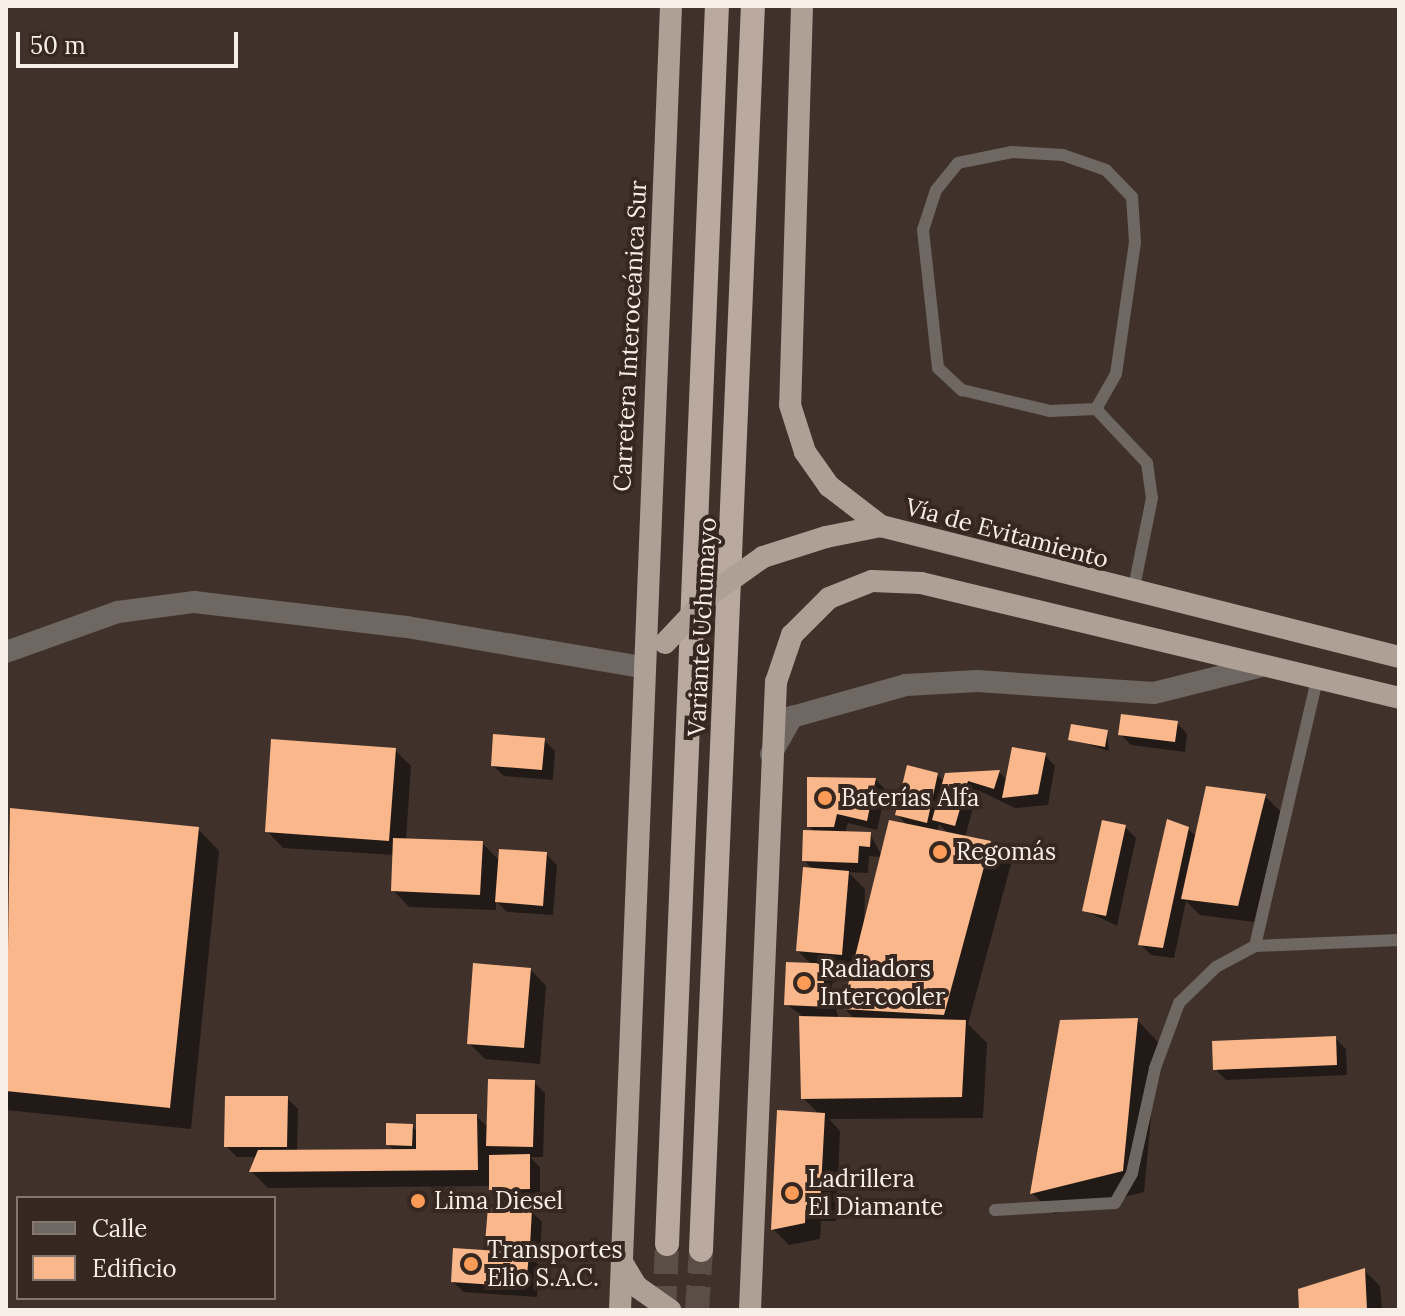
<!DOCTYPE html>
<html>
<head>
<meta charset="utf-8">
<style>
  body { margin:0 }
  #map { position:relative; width:1405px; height:1316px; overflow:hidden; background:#40322a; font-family:Lora,serif }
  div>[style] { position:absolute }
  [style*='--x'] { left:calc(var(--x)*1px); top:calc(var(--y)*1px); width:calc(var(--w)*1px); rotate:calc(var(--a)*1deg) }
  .shadow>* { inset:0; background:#0007 }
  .building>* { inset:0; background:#f9b78b }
  .motorway-tunnel>* { height:24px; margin-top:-12px; transform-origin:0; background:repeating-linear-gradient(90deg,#5b4e46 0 24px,transparent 0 36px) }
  .service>* { height:12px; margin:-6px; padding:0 6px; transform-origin:6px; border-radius:6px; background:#6e6762 }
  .minor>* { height:22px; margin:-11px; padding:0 11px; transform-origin:11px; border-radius:11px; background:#6e6762 }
  .trunk>* { height:22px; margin:-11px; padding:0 11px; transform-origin:11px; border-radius:11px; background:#afa096 }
  .motorway>* { height:24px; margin:-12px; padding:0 12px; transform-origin:12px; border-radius:12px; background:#baa99e }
  .trunk-bridge>* { height:22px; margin:-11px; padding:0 11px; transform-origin:11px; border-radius:11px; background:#afa096 }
  .dots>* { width:22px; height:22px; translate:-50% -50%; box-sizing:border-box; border:4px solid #362820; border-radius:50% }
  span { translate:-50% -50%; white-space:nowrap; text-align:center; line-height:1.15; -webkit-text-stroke:8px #362820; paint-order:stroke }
  .street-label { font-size:24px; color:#f7eee8 }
  .poi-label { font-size:24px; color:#f7eee8 }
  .left { translate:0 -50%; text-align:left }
  .frame { position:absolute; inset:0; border:8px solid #f7eee8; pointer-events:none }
  .legend { position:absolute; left:16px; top:1196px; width:260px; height:104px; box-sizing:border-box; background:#362820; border:2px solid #837770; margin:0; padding:10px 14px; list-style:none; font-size:24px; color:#f7eee8 }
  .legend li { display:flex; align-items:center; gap:16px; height:40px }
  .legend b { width:40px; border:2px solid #837770 }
  .scale { position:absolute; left:16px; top:32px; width:222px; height:36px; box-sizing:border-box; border:4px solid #f7eee8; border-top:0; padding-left:10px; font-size:24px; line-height:28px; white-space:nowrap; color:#f7eee8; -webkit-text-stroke:6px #362820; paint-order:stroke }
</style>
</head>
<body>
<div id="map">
  <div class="shadow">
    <i style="clip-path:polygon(1177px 723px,1187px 734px,1185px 752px,1131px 745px,1120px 734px)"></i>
    <i style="clip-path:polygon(1107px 732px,1109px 751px,1071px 739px)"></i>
    <i style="clip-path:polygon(544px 740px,555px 751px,553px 780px,504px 776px,493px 766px)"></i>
    <i style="clip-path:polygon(395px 750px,411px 766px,406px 840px,482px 843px,500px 861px,546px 854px,557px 865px,553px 915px,507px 912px,496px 901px,496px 910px,409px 907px,393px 890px,394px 855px,283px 848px,267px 831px)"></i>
    <i style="clip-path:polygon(evenodd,1045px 755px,1055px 766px,1048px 805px,1015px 808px,978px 790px,965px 837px,990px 843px,1011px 864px,968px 1024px,987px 1043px,983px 1118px,829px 1119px,840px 1131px,836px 1221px,821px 1221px,820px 1239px,789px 1245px,773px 1229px,819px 1114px,803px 1098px,801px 1015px,786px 1004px,812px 965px,798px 951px,813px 870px,804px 860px,815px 832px,809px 826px,876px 780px,886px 790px,877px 830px,848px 823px,845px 833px,870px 834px,882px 856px,908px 826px,897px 814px,937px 775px,945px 782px,999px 772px,1007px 780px,1045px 755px,939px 824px,949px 834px,937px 832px,939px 824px,1045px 755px,869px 856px,882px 857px,864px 930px,865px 889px,848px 872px,868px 873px,869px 856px,1045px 755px,842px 969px,854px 970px,844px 1008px,855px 1019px,839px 1019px,831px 995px,832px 983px,849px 976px,842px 969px)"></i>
    <i style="clip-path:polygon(1265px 796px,1281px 812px,1254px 922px,1200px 915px,1186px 901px,1174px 958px,1151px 955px,1140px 944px,1188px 829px,1197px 837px)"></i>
    <i style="clip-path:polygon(11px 810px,198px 829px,219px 851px,191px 1129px,6px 1110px)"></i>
    <i style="clip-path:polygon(1125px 827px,1136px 838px,1117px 926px,1084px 910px)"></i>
    <i style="clip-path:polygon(530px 969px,546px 986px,540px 1064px,485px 1059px,469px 1043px)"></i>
    <i style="clip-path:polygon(1137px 1020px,1158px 1042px,1144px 1192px,1054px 1214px,1032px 1193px)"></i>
    <i style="clip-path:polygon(1335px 1038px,1346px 1049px,1347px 1075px,1226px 1080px,1215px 1069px)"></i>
    <i style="clip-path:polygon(534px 1082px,545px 1093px,543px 1157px,530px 1157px,540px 1167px,540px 1199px,502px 1200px,491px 1186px,268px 1188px,252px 1172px,258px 1157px,237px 1157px,226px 1146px,287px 1098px,298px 1109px,297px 1152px,395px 1151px,388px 1144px,412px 1126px,418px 1133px,476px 1116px,489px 1128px)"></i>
    <i style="clip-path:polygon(531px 1211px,542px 1222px,540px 1255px,528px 1255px,539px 1265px,537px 1297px,464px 1292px,453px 1282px,498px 1253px,488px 1242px)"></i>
    <i style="clip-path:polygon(1364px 1270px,1380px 1286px,1382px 1310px,1301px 1310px)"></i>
  </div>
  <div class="building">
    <i style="clip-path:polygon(1121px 714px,1178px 721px,1175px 742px,1118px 735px)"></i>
    <i style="clip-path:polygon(1071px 724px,1108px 730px,1105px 747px,1068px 740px)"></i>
    <i style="clip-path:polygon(493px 734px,545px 738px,542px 770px,491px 766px)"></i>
    <i style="clip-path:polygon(271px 739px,396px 748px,389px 841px,265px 832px)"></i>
    <i style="clip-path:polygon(1012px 747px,1046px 753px,1038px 794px,1002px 798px)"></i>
    <i style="clip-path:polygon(907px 765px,938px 773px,927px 823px,895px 815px)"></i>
    <i style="clip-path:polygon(1000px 770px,994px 789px,968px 781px,955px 826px,932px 820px,945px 773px)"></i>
    <i style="clip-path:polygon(807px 777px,876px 778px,867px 821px,837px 814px,834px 827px,807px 827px)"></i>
    <i style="clip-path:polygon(1206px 786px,1266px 794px,1238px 906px,1181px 899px)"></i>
    <i style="clip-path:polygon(10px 808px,199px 827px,170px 1108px,6px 1091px)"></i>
    <i style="clip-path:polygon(1167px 819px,1189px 827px,1163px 948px,1138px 945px)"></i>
    <i style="clip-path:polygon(889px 820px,991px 841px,944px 1015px,842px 1009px)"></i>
    <i style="clip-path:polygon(1102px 820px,1126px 825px,1106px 916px,1082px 911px)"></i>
    <i style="clip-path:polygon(803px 830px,871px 832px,870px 847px,859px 846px,858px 863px,802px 861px)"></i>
    <i style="clip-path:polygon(393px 838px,483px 841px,480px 895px,391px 891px)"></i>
    <i style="clip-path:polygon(499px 849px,547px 852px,543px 906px,495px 902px)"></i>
    <i style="clip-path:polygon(803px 867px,849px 871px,842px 955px,796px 951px)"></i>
    <i style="clip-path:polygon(786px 962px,840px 964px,835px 973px,822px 973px,829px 1007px,784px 1005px)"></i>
    <i style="clip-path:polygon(473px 963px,531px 968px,524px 1048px,467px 1044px)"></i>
    <i style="clip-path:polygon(799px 1016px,966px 1020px,962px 1097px,801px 1099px)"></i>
    <i style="clip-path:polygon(1138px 1018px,1123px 1171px,1030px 1194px,1060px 1020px)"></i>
    <i style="clip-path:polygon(1336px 1036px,1337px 1065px,1213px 1070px,1212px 1041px)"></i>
    <i style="clip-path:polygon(488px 1079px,535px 1080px,533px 1147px,486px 1146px)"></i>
    <i style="clip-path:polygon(225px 1096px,288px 1096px,287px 1147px,224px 1147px)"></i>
    <i style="clip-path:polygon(777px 1110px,825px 1113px,820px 1206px,806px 1205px,805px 1223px,771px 1230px)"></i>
    <i style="clip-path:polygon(416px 1114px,477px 1114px,478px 1170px,249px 1172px,258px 1150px,416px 1149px)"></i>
    <i style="clip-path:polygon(386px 1123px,413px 1124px,412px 1146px,386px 1145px)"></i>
    <i style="clip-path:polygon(530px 1154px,530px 1189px,489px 1190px,489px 1155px)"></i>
    <i style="clip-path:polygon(488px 1207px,532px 1209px,530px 1246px,485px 1243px)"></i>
    <i style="clip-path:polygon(453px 1248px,529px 1253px,526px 1287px,451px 1282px)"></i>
    <i style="clip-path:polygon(1365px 1268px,1367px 1310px,1299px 1310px,1298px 1289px)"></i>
  </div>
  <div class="motorway-tunnel">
    <i style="--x:664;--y:1310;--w:66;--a:-87.4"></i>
    <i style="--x:697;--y:1310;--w:60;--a:-86.2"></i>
  </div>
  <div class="service">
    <i style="--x:1096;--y:409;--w:40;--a:-60.3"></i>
    <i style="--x:1116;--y:374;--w:133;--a:-81.8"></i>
    <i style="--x:1135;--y:242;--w:45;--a:-93.8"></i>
    <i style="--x:1132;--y:197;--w:37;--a:-134"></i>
    <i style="--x:1106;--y:170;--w:46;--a:-160.8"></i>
    <i style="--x:1063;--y:155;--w:51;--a:-176.6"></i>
    <i style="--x:1012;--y:152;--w:55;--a:168.5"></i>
    <i style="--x:958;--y:163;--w:35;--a:129"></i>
    <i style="--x:936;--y:190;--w:42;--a:108"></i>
    <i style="--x:923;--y:230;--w:139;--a:83.8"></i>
    <i style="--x:938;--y:368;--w:33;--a:43"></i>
    <i style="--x:962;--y:390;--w:90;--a:13.4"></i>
    <i style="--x:1050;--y:411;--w:46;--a:-2.5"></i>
    <i style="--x:1096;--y:409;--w:74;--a:46.6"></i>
    <i style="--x:1147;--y:463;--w:35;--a:82"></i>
    <i style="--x:1152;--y:498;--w:96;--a:101.4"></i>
    <i style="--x:1255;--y:946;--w:274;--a:-76.9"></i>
    <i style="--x:995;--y:1210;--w:120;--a:-3.3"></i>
    <i style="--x:1115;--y:1203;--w:34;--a:-60"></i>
    <i style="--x:1132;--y:1173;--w:107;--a:-77.6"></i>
    <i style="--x:1155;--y:1068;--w:69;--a:-69.7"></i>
    <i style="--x:1179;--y:1003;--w:52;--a:-44.2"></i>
    <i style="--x:1216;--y:967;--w:44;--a:-28.3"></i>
    <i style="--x:1255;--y:946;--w:144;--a:-2.4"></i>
  </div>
  <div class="minor">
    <i style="--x:6;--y:652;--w:119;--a:-19.7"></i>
    <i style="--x:118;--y:612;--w:77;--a:-7.5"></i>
    <i style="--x:194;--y:602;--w:214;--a:6.7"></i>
    <i style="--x:407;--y:627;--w:237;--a:9.7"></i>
    <i style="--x:771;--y:754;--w:43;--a:-60.4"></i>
    <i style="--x:792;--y:717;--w:118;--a:-15.7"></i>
    <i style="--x:906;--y:685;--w:71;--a:-3.2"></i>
    <i style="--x:977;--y:681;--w:177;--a:3.9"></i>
    <i style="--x:1154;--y:693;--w:107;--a:-14"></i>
  </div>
  <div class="trunk">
    <i style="--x:802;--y:6;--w:399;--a:91.7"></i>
    <i style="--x:790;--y:405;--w:49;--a:72.3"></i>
    <i style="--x:805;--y:452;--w:42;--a:54.8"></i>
    <i style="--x:829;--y:486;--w:66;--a:37.6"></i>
    <i style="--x:826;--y:537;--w:56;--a:-11.3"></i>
    <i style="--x:881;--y:526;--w:534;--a:14.19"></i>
    <i style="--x:623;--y:1264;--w:26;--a:59"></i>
    <i style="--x:636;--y:1286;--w:42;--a:35.2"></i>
    <i style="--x:620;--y:1310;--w:1305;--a:-87.76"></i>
    <i style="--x:750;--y:1310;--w:629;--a:-87.63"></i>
    <i style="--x:776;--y:682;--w:50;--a:-71.2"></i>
    <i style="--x:792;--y:635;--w:52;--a:-45"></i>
    <i style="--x:829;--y:598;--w:46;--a:-21.6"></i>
    <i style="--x:872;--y:581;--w:49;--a:2.3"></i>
    <i style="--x:921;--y:583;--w:492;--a:13.5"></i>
  </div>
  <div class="motorway">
    <i style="--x:667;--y:1244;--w:1239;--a:-87.69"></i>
    <i style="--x:701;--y:1250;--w:1245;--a:-87.61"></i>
  </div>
  <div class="trunk-bridge">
    <i style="--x:665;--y:643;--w:67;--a:-46.8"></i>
    <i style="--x:711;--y:594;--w:64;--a:-35.4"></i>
    <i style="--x:763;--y:557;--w:66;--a:-17.6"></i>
  </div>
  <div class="dots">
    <i style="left:825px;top:798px;background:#fe9c57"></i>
    <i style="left:940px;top:852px;background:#fe9c57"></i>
    <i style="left:804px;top:983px;background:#fe9c57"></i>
    <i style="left:792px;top:1193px;background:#fe9c57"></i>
    <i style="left:418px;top:1201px;background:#fe9c57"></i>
    <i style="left:471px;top:1264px;background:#fe9c57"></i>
  </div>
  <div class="street-label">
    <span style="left:630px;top:336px;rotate:-87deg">Carretera Interoceánica Sur</span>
    <span style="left:1007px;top:533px;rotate:15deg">Vía de Evitamiento</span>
    <span style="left:702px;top:627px;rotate:-87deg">Variante Uchumayo</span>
  </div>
  <div class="poi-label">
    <span class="left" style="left:841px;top:798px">Baterías Alfa</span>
    <span class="left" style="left:956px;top:852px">Regomás</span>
    <span class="left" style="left:820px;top:983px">Radiadors<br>Intercooler</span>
    <span class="left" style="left:808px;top:1193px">Ladrillera<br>El Diamante</span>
    <span class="left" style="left:434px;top:1201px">Lima Diesel</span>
    <span class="left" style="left:487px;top:1264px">Transportes<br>Elio S.A.C.</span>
  </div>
  <div class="frame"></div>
  <ul class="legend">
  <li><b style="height:10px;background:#6e6762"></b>Calle</li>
  <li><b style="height:22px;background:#f9b78b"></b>Edificio</li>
  </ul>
  <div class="scale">50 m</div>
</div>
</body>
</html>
